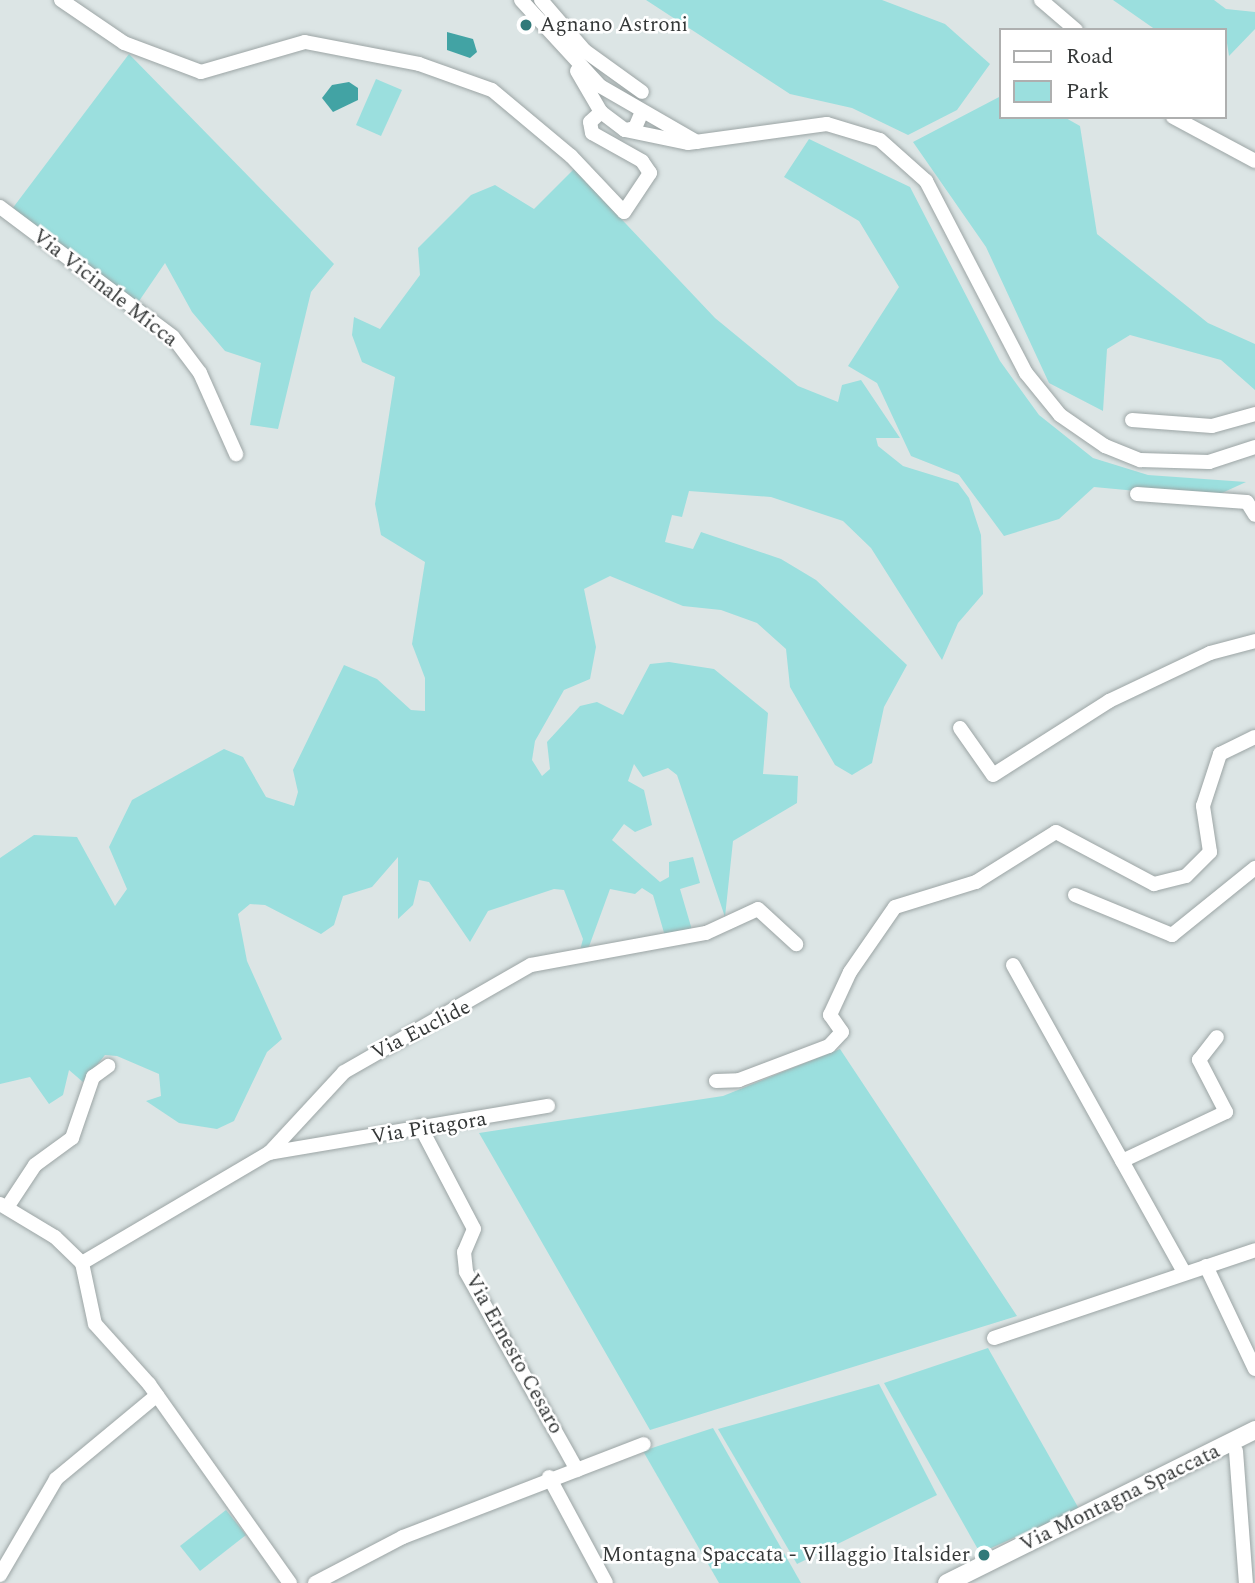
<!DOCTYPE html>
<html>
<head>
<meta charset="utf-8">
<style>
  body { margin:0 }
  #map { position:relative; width:1255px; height:1583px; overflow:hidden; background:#dce5e5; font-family:Spectral,serif }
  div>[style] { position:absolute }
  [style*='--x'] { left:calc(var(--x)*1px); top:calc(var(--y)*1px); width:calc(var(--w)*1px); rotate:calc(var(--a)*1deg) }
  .green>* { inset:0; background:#9bdfde }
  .water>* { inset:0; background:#42a3a4 }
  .roads { filter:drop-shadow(0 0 2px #9ca5a5) drop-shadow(0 0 2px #9ca5a5) }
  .minor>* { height:14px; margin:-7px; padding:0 7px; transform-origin:7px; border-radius:7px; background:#fff }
  .major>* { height:18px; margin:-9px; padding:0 9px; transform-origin:9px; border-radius:9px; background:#fff }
  .dots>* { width:19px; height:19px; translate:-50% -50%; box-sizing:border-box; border:4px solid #fff; border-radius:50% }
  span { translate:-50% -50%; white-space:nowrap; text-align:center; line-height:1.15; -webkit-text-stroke:5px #fff; paint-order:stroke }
  .poi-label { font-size:21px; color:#353838 }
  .left { translate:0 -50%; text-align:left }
  .right { translate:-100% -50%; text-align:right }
  .street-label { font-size:21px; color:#353838 }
  .legend { position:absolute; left:999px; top:28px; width:228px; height:91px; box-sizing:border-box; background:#fff; border:2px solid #aeafaf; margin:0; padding:9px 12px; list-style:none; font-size:21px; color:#353838 }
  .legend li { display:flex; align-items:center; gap:14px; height:35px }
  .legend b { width:35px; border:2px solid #aeafaf }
</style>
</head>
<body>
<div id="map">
  <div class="green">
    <i style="clip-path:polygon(646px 0,882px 0,945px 24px,990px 64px,957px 110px,908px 135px,852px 108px,790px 94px)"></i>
    <i style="clip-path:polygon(1113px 0,1214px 0,1226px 9px,1255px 12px,1255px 29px,1229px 56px,1225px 30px,1156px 30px)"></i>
    <i style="clip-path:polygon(129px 54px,334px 264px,311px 292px,278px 429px,250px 425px,261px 363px,225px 351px,192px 312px,165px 263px,137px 304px,12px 209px)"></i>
    <i style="clip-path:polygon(376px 79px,402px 90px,381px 136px,356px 125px)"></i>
    <i style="clip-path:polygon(1001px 96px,1001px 117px,1064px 117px,1080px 126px,1097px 234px,1208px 323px,1255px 344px,1255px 390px,1221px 360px,1130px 335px,1107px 349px,1103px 411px,1049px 383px,986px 247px,913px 142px)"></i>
    <i style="clip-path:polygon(809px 139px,910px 187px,1000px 361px,1039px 415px,1093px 458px,1148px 475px,1246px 482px,1211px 498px,1094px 487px,1059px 519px,1004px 536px,959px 475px,911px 456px,877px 383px,848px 366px,899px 287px,859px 221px,784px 177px)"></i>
    <i style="clip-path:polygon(574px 169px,715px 318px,798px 386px,838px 402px,842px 385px,861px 380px,900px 438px,876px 438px,878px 446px,903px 466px,958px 483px,969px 498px,981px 535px,983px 594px,958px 623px,942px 660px,871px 548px,843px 521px,771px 497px,689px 491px,682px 517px,672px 515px,665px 542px,693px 549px,701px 532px,781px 559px,816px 580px,907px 665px,884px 707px,872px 763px,852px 775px,835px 765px,790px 687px,786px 649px,757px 623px,721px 610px,683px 606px,610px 576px,584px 589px,596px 647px,590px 679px,564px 690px,535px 741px,532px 760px,542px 776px,550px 769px,547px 742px,580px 706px,597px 702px,623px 715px,650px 664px,669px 662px,714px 669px,768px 713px,763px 774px,798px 776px,797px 803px,733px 841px,725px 917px,677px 775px,668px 768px,643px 777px,634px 764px,628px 781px,644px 790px,652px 825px,635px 832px,624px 824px,612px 840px,660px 882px,669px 877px,669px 862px,693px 857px,700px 883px,680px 889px,692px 930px,665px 936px,653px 895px,642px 888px,635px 894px,610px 889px,587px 952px,579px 954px,583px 939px,564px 890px,554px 889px,488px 911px,470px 942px,429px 882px,419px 880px,413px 905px,398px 919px,398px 857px,372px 887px,343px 896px,334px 925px,321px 934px,265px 905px,250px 904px,238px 914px,247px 961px,282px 1039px,267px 1052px,234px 1121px,217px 1129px,179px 1123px,146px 1101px,161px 1096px,159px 1074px,117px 1056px,105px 1055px,83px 1082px,69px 1070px,63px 1095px,49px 1104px,30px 1077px,0 1084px,0 858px,34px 835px,77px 837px,115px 906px,127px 889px,109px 847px,132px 800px,224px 749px,243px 757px,266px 797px,294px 806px,298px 792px,293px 770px,344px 665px,377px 679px,411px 710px,425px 711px,425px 678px,412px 644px,425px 562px,381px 535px,375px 504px,395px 377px,362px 362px,352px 335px,354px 317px,380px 329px,420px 275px,418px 248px,471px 195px,495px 185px,534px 209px)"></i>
    <i style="clip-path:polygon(840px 1049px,1017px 1316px,650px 1430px,479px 1133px,723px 1096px)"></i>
    <i style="clip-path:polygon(988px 1348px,1079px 1509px,980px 1553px,884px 1383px)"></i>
    <i style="clip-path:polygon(879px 1384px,937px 1495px,797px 1564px,718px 1429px)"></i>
    <i style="clip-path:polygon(713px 1428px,801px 1583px,719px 1583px,643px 1451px)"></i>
    <i style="clip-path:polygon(226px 1510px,246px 1535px,200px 1571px,180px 1546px)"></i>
  </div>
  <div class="water">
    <i style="clip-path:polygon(447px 32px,473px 39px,477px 52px,470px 58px,447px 50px)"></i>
    <i style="clip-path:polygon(349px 82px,358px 88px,358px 100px,333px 112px,322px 98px,332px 85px)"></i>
  </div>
  <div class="roads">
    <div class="minor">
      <i style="--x:61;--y:0;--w:76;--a:34.3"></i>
      <i style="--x:124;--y:43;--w:82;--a:20.6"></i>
      <i style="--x:201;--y:72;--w:108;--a:-16.1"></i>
      <i style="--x:305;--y:42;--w:116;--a:10.9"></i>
      <i style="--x:419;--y:64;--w:77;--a:19.6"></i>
      <i style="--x:492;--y:90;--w:103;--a:39.9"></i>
      <i style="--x:571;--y:156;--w:77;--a:46.6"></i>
      <i style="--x:624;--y:212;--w:47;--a:-56.3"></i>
      <i style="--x:650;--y:173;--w:14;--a:-124"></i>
      <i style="--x:642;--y:161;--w:57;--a:-150.8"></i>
      <i style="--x:592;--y:133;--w:11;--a:-100"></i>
      <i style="--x:590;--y:122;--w:15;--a:-42"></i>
      <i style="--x:521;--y:0;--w:117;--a:47.4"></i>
      <i style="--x:600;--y:86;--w:112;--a:30"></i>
      <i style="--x:541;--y:0;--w:67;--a:49.2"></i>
      <i style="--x:585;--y:51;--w:70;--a:35.7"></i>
      <i style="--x:1041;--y:0;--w:46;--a:40.6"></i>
      <i style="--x:577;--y:71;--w:48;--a:59.7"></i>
      <i style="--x:601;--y:112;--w:30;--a:37"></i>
      <i style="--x:625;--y:130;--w:10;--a:-11"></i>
      <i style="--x:635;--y:128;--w:15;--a:-67"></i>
      <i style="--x:1173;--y:117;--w:93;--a:28.2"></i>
      <i style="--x:625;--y:130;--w:64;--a:11.7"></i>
      <i style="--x:688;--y:143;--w:140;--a:-7.8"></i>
      <i style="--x:827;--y:124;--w:55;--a:16.8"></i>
      <i style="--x:880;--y:140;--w:62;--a:41.7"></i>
      <i style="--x:926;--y:181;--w:216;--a:62.5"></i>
      <i style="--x:1026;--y:373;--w:54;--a:51"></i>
      <i style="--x:1060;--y:415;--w:55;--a:34.6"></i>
      <i style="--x:1105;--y:446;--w:38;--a:22"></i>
      <i style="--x:1140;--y:460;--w:69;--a:1.7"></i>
      <i style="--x:1209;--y:462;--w:48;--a:-18.1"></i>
      <i style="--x:0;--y:207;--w:216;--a:36.9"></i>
      <i style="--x:173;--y:337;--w:45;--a:53.1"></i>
      <i style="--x:200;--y:373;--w:89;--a:66"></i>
      <i style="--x:1132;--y:420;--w:80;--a:4.3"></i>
      <i style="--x:1212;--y:426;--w:45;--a:-15.6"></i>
      <i style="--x:1137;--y:494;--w:110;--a:4.2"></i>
      <i style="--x:1247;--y:502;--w:15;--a:58"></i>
      <i style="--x:960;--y:728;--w:57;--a:54.9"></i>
      <i style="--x:993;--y:775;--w:138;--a:-32.5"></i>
      <i style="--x:1109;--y:701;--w:112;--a:-25.4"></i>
      <i style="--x:1210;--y:653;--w:47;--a:-14.9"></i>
      <i style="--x:1075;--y:895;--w:105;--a:22.4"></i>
      <i style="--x:1172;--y:935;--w:107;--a:-38.9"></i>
      <i style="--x:1013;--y:965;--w:351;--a:60.9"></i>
      <i style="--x:716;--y:1081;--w:23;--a:-2"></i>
      <i style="--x:739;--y:1080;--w:96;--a:-20.7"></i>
      <i style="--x:829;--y:1046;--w:19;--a:-47"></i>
      <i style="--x:842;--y:1032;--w:21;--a:-125"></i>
      <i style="--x:830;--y:1015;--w:47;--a:-65.1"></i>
      <i style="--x:850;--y:972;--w:79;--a:-55.3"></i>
      <i style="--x:895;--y:907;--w:85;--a:-17.2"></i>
      <i style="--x:976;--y:882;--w:94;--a:-32"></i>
      <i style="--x:1056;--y:832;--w:111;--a:28"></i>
      <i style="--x:1154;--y:884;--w:33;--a:-14"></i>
      <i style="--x:1186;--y:876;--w:34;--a:-45"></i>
      <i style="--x:1210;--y:852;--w:47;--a:-98.7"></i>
      <i style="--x:1203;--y:806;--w:55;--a:-71.9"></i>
      <i style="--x:1220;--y:754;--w:39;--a:-26"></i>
      <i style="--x:420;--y:1126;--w:116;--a:62.3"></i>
      <i style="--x:474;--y:1229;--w:25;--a:113"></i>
      <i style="--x:464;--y:1252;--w:20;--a:84"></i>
      <i style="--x:466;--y:1272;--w:227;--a:60.7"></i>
      <i style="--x:269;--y:1153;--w:283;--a:-9.6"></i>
      <i style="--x:1122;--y:1161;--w:115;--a:-25.2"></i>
      <i style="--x:1226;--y:1112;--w:59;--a:-117.4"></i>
      <i style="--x:1199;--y:1060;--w:29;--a:-52"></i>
      <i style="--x:0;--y:1204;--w:64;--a:31"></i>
      <i style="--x:55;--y:1237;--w:37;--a:44"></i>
      <i style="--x:82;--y:1263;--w:62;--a:78"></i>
      <i style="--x:95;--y:1324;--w:81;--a:48"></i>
      <i style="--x:149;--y:1384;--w:244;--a:54.7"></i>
      <i style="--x:8;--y:1206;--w:49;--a:-56.6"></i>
      <i style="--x:35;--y:1165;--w:46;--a:-36.1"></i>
      <i style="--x:72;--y:1138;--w:65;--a:-71"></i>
      <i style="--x:93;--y:1077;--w:19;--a:-36"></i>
      <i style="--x:82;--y:1263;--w:217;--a:-30.5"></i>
      <i style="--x:269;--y:1153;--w:110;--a:-47.2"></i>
      <i style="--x:344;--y:1072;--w:215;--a:-29.8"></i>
      <i style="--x:531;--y:965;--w:178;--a:-10.4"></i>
      <i style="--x:706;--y:933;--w:57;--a:-24.8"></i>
      <i style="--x:758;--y:909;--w:52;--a:42.6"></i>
      <i style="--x:1206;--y:1266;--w:114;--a:64.6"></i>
      <i style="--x:994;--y:1338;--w:275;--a:-18.6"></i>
      <i style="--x:1236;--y:1451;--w:132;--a:85.7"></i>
      <i style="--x:549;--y:1477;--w:120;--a:61.7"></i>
      <i style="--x:0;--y:1575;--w:111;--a:-59.7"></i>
      <i style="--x:56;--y:1479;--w:131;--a:-39.7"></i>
      <i style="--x:315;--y:1583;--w:99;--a:-27.6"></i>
      <i style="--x:403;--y:1537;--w:258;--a:-21.1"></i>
    </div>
    <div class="major">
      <i style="--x:947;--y:1583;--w:344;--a:-26.4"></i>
    </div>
  </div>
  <div class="dots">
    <i style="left:526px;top:25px;background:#307979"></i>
    <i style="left:984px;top:1555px;background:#307979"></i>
  </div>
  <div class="poi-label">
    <span class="left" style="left:540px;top:25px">Agnano Astroni</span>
    <span class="right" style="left:970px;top:1555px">Montagna Spaccata - Villaggio Italsider</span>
  </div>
  <div class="street-label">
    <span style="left:105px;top:288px;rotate:38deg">Via Vicinale Micca</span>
    <span style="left:421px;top:1030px;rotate:-27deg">Via Euclide</span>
    <span style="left:429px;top:1128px;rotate:-9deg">Via Pitagora</span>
    <span style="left:514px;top:1354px;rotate:61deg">Via Ernesto Cesaro</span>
    <span style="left:1120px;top:1498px;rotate:-26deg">Via Montagna Spaccata</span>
  </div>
  <ul class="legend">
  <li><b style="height:9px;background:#fff"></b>Road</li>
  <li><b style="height:19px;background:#9bdfde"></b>Park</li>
  </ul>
</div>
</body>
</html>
